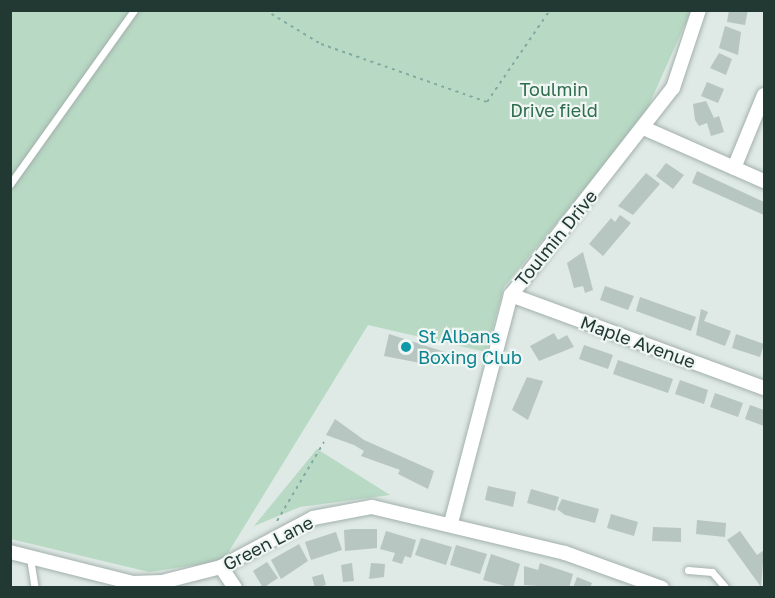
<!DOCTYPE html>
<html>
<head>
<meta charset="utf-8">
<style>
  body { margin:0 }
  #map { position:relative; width:775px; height:598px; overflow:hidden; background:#dfe9e5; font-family:"Golos Text",sans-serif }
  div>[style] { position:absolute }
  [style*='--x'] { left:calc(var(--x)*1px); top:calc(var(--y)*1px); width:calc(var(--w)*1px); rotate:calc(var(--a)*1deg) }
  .green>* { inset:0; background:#b8d9c4 }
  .building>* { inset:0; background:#b7c6c1 }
  .path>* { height:2px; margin-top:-1px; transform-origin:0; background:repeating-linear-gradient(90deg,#81aba1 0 3px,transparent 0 7.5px) }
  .roads { filter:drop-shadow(0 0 2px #a2b0ac) drop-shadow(0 0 2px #a2b0ac) }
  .service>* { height:7px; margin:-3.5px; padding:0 3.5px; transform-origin:3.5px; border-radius:3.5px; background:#fff }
  .minor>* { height:14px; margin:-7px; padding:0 7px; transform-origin:7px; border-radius:7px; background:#fff }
  .dots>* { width:16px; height:16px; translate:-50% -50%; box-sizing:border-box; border:3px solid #eff6f3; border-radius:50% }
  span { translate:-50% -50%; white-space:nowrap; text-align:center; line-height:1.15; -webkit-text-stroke:4.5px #eff6f3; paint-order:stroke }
  .park-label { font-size:18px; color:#2e6c4b }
  .street-label { font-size:18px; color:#213833 }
  .culture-label { font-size:18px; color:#0d838f }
  .left { translate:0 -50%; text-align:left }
  .frame { position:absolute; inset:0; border:12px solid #213833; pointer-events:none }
</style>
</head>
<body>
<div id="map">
  <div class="green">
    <i style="clip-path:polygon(11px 11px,691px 11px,644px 116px,504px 287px,486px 352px,368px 325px,223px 561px,149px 572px,11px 539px)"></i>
    <i style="clip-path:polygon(317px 449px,390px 495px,300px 507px,254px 526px)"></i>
  </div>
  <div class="building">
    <i style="clip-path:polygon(729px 10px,748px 10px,745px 25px,727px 22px)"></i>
    <i style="clip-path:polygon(725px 26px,741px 32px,738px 55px,719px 48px)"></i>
    <i style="clip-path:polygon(719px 53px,732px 59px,726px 75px,710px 68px)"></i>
    <i style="clip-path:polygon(707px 82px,724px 89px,718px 103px,701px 96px)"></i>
    <i style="clip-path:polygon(706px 101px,714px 118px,719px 116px,724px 132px,711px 136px,707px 123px,699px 126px,695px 120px,693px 104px)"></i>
    <i style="clip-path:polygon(666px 163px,684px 175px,673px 189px,656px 176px)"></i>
    <i style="clip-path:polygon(697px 171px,764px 202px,764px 215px,692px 183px)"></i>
    <i style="clip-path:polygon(646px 173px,660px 184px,633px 215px,618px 206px)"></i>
    <i style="clip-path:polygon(620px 215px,631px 223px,603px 256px,589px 244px,611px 218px,615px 222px)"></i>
    <i style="clip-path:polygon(583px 252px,593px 290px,585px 293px,583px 286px,574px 288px,567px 263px)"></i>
    <i style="clip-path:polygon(605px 286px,634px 296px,628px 310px,600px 300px)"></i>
    <i style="clip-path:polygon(640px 297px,696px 317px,691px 331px,636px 311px)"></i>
    <i style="clip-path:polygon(701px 309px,708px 312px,704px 321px,731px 331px,725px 346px,696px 335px)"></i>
    <i style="clip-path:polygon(554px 333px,558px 340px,567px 335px,574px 347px,539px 361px,530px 346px)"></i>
    <i style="clip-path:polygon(389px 334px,445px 352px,441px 367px,384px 356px)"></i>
    <i style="clip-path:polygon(736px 334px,764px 344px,760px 357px,732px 348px)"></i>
    <i style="clip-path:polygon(584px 345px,613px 355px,608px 369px,579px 359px)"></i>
    <i style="clip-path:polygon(618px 360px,673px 379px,668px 393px,613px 374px)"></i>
    <i style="clip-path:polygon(527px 377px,543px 381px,528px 420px,512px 410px)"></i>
    <i style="clip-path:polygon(680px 380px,708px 390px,704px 404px,675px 394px)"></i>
    <i style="clip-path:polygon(715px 393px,743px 403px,738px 417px,710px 407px)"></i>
    <i style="clip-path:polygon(750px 405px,764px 410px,764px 426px,745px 419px)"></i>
    <i style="clip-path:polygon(335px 419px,364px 440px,434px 471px,428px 489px,398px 474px,400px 470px,361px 456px,364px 451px,354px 445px,326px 435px)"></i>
    <i style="clip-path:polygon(488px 486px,516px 492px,513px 507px,485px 500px)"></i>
    <i style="clip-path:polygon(531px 489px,559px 497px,555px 511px,527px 503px)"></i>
    <i style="clip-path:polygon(562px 499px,599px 509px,595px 523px,565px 515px,557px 509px)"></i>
    <i style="clip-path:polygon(611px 514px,638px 522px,634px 536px,607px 528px)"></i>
    <i style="clip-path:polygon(697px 520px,726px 523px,725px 537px,696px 534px)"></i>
    <i style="clip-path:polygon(653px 527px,681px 528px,681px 542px,652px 541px)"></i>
    <i style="clip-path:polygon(353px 529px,377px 529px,377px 548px,345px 551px,344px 530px)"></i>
    <i style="clip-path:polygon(386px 531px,416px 540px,411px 558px,405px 556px,402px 564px,392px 561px,395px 553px,380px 549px)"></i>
    <i style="clip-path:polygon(740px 531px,757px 555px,764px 550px,761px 587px,727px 540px)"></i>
    <i style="clip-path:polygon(336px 532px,342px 550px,311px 560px,305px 542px)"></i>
    <i style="clip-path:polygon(421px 538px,452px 547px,446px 565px,415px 555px)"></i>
    <i style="clip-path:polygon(299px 544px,308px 561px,281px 579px,271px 560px)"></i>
    <i style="clip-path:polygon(456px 545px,487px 554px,480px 574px,450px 565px)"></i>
    <i style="clip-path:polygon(491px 554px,520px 564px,513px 588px,483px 580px)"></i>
    <i style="clip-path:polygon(267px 562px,278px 578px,263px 588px,253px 571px)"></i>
    <i style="clip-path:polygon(352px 563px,354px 581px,343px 582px,341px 565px)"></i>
    <i style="clip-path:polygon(371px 563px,385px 564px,384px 577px,369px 579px)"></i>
    <i style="clip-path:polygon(540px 563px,573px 574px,569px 588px,524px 585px,524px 566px,538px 570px)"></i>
    <i style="clip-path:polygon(323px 574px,326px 585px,315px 588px,312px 577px)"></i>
    <i style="clip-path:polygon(577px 577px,592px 583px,590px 588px,573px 588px)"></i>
  </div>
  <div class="path">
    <i style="--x:265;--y:10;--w:66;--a:31.3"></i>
    <i style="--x:321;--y:44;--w:176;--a:19.3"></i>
    <i style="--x:487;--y:102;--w:112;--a:-55.6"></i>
    <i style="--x:277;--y:521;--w:92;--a:-59.3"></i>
  </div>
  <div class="roads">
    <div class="service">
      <i style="--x:10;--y:184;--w:214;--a:-54.5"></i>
      <i style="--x:30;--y:558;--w:30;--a:81"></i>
      <i style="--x:688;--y:570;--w:24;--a:5"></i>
      <i style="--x:712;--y:572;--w:21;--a:49"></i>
    </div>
    <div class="minor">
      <i style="--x:646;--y:129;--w:129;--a:23.8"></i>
      <i style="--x:734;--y:168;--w:79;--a:-67.7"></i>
      <i style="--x:511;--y:295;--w:270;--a:20.2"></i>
      <i style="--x:451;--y:523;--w:236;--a:-75.3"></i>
      <i style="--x:511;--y:295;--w:263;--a:-52"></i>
      <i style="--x:673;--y:88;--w:82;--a:-71.6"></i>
      <i style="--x:10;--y:552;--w:127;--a:14.1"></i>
      <i style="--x:133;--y:583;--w:29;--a:-2"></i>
      <i style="--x:162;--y:582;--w:61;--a:-14.3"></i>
      <i style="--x:221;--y:567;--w:104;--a:-28"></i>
      <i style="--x:313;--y:518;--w:60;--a:-10.6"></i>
      <i style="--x:372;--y:507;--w:198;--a:13.4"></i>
      <i style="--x:565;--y:553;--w:103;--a:19.8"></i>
      <i style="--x:221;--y:567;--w:25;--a:56"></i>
    </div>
  </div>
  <div class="dots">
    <i style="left:406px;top:347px;background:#0f9aa8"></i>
  </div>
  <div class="park-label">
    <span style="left:554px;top:100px">Toulmin<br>Drive field</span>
  </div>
  <div class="street-label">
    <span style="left:556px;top:238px;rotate:-51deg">Toulmin Drive</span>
    <span style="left:638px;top:342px;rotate:20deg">Maple Avenue</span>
    <span style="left:268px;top:543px;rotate:-27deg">Green Lane</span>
  </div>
  <div class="culture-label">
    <span class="left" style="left:418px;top:347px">St Albans<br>Boxing Club</span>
  </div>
  <div class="frame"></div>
</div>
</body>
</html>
